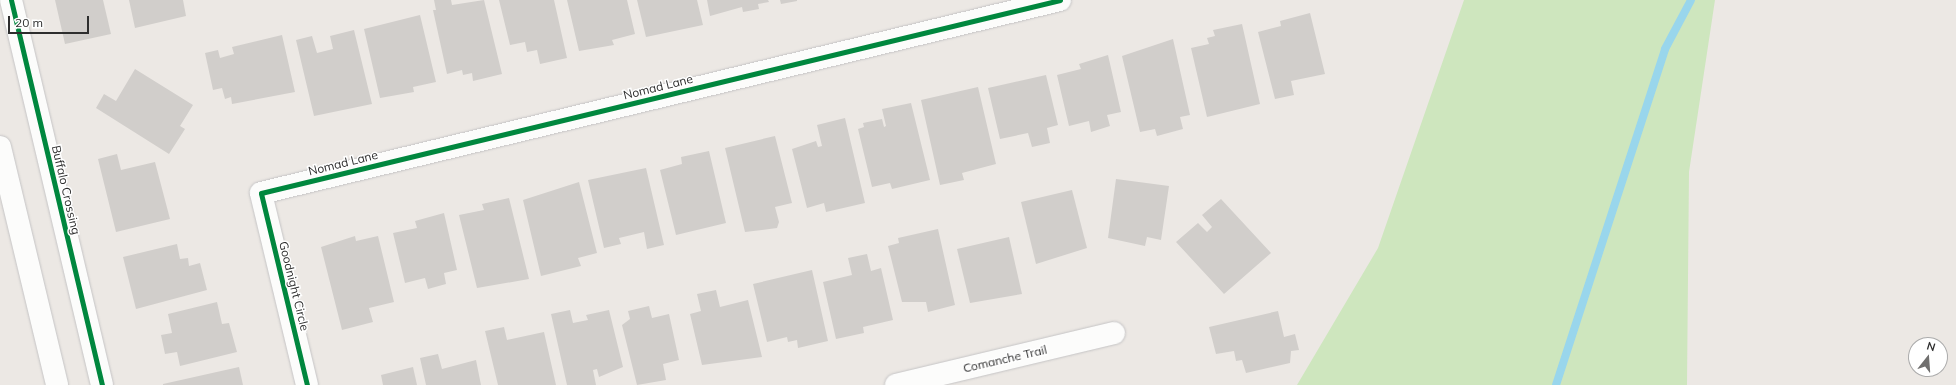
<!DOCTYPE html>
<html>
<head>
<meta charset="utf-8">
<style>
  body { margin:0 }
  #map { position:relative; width:1956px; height:385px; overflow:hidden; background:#ece8e4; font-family:Mulish,sans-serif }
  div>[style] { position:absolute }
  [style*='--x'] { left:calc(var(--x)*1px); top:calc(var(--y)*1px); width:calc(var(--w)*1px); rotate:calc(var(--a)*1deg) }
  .green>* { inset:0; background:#cee6be }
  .stream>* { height:8px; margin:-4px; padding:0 4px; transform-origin:4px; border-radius:4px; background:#99d6ec }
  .building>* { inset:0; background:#d1cecb }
  .roads { filter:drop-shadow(0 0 1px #c5c4c5) drop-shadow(0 0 1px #c5c4c5) }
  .minor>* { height:22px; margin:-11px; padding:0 11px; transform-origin:11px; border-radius:11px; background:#fcfcfb }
  .cycleway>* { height:5px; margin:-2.5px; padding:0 2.5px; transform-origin:2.5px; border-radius:2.5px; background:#00873e }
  span { translate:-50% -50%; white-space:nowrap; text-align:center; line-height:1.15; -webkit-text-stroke:3px #fff; paint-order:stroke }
  .street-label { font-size:12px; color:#2e2e2e }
  .north { position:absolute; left:1908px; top:337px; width:40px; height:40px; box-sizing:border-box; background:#fff; border:1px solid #ababab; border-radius:50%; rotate:17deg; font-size:11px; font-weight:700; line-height:16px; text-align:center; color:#2e2e2e }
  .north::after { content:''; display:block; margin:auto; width:14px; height:18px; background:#706f6e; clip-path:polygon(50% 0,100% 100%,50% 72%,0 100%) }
  .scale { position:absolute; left:8px; top:16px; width:81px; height:18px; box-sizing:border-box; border:2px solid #2e2e2e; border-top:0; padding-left:5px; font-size:12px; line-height:14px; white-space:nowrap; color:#2e2e2e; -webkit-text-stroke:3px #fff; paint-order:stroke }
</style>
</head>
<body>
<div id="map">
  <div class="green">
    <i style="clip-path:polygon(1464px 0,1715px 0,1689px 172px,1687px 385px,1297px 385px,1378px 248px)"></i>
  </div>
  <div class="stream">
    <i style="--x:1556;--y:385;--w:353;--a:-72"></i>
    <i style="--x:1665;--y:49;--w:55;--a:-62"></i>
  </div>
  <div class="building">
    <i style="clip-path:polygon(55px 0,103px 0,111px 34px,65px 44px)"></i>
    <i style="clip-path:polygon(129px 0,183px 0,186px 16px,135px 28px)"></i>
    <i style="clip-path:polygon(434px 0,451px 0,452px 5px,484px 0,502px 74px,473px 81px,472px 73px,463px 75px,462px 70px,447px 74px,433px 10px,436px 10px)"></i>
    <i style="clip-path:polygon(499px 0,554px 0,567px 58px,540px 64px,537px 50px,527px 52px,525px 42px,510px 45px)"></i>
    <i style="clip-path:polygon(567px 0,627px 0,635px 34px,612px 40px,614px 45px,579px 51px)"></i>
    <i style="clip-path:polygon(637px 0,697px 0,703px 25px,646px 37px)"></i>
    <i style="clip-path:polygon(707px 0,768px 0,769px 2px,758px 4px,759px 9px,743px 12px,742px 7px,710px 16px)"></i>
    <i style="clip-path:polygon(780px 0,797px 0,797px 1px,781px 4px)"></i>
    <i style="clip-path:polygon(1310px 13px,1325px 74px,1291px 81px,1294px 95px,1275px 99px,1258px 32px,1281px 26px,1280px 21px)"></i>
    <i style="clip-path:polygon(420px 15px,436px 82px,413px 87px,414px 92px,380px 98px,364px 29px)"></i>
    <i style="clip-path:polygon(1242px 24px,1260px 104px,1207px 117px,1191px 48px,1209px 44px,1207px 38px,1215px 36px,1213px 30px)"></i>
    <i style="clip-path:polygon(354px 30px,372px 104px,314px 116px,296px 40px,312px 36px,317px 53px,333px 49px,330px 36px)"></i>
    <i style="clip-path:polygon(282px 35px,295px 92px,232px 104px,231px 97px,225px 99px,222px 88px,213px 90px,205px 53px,218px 50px,220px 58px,234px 54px,232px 47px)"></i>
    <i style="clip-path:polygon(1173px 39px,1190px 115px,1180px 117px,1183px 129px,1157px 136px,1155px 129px,1140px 132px,1122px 56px)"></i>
    <i style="clip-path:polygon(1108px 55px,1121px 112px,1107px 115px,1110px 126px,1091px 132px,1089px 121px,1069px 126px,1057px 75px,1081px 69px,1079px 64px)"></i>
    <i style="clip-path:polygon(135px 69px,193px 105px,180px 126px,185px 129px,169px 154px,96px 108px,104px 94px,116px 101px)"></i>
    <i style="clip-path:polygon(1046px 75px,1058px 125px,1047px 128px,1050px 143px,1032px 147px,1028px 133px,1000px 139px,988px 88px)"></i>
    <i style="clip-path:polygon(978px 87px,996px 164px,962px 173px,964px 180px,940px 185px,921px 100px)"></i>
    <i style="clip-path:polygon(911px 103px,930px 180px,892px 189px,890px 183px,872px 187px,858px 129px,864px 127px,863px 123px,882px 119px,884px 127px,886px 126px,882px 109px)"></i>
    <i style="clip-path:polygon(845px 118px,865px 203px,826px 212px,824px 203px,807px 208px,792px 149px,816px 141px,818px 147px,822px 146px,817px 125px)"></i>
    <i style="clip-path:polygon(775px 136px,792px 203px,775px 207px,779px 222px,777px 228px,745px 232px,725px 148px)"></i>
    <i style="clip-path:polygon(709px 151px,726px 223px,676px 235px,660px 170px,682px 164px,681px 157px)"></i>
    <i style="clip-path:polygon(117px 154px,121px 170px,155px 162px,170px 219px,116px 232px,98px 159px)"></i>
    <i style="clip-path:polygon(646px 168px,664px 245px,647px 249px,644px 232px,619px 238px,621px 244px,604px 248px,588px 180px)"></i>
    <i style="clip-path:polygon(1116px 179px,1169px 186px,1161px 240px,1147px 237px,1145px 246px,1108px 238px)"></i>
    <i style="clip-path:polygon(579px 182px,597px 253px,578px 258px,581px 266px,541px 276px,523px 200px)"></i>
    <i style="clip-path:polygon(1072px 190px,1087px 248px,1036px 264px,1021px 202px)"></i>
    <i style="clip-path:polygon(509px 198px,529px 279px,477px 288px,459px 215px,484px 210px,482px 204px)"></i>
    <i style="clip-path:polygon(1221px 199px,1271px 253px,1224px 294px,1176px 242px,1198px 223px,1207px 232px,1212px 227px,1202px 215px)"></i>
    <i style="clip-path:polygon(444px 213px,457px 270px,444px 273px,446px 284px,428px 289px,425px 278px,405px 283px,393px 233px,417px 228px,415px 221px)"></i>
    <i style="clip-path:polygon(938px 229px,955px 305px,928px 312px,926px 302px,902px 302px,888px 246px,899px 243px,898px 238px)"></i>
    <i style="clip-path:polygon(355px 236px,356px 241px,378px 236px,394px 302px,369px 308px,373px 322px,342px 330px,321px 247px)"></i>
    <i style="clip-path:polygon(1009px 237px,1022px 294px,970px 303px,957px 249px)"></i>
    <i style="clip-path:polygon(177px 244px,180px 259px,188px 258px,189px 266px,200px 263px,207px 290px,136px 309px,123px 257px)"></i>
    <i style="clip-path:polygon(867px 254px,871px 271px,881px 268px,893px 320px,863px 327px,864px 333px,836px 339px,823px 282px,852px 275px,848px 258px)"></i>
    <i style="clip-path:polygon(812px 270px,828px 341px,798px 348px,797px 340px,788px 342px,787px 337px,767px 342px,753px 284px)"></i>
    <i style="clip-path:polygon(716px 290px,720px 307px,748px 300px,762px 357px,702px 365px,690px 314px,701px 311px,697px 294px)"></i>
    <i style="clip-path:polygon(217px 302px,222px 324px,229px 323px,237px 352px,180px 366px,177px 352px,165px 354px,161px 335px,172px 333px,168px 314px)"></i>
    <i style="clip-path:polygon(649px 306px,652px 318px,669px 314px,679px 360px,663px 364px,666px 380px,637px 385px,622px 325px,630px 319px,628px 311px)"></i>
    <i style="clip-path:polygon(570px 310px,573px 323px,588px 320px,586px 315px,609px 310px,623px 367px,599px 377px,597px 369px,593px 370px,596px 385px,567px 385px,551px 314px)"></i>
    <i style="clip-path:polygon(1278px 311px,1284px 337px,1295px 334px,1299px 350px,1291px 351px,1290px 363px,1246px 373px,1242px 360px,1236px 361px,1234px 351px,1216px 354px,1209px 327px)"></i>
    <i style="clip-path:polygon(504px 327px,507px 340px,544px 332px,556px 385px,498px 385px,485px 331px)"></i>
    <i style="clip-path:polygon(438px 354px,442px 369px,476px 360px,481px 385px,426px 385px,420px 358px)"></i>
    <i style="clip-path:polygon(239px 367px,243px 385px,163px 385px,163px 384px)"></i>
    <i style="clip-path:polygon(413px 367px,417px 385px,383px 385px,381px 375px)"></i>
  </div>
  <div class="roads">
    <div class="minor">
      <i style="--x:11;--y:0;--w:396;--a:76.7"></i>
      <i style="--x:0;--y:147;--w:245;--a:76.5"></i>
      <i style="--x:307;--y:385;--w:197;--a:-103.5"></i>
      <i style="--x:261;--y:193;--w:822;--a:-13.58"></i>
      <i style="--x:896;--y:385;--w:224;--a:-13.4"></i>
    </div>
  </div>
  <div class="cycleway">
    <i style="--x:11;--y:0;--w:396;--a:76.7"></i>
    <i style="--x:307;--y:385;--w:197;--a:-103.5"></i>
    <i style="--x:261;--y:193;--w:822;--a:-13.58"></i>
  </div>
  <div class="street-label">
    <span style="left:658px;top:87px;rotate:-14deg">Nomad Lane</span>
    <span style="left:343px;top:163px;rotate:-14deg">Nomad Lane</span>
    <span style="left:66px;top:190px;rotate:77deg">Buffalo Crossing</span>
    <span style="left:294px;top:286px;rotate:76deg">Goodnight Circle</span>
    <span style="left:1005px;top:359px;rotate:-13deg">Comanche Trail</span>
  </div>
  <div class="north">N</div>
  <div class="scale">20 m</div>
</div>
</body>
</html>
